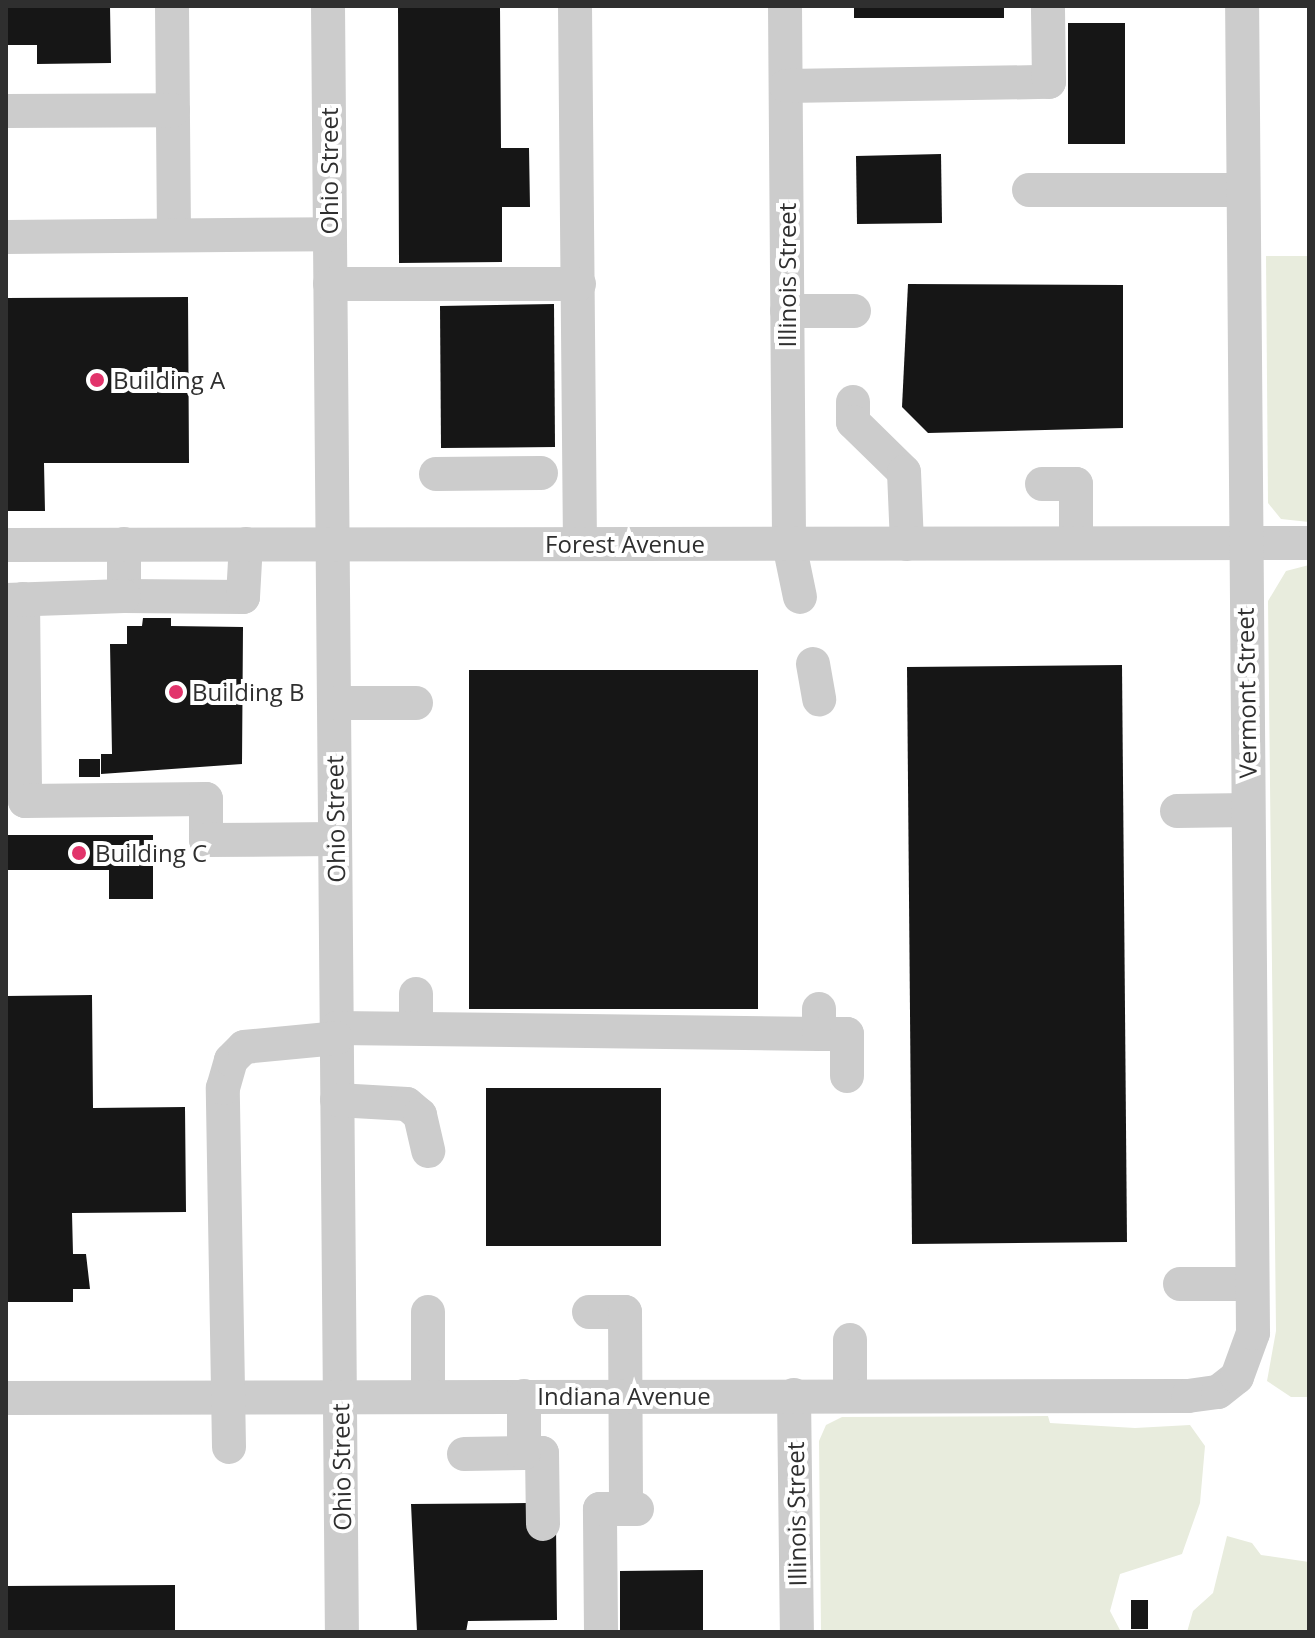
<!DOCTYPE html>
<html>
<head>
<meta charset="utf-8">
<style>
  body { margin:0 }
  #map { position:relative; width:1315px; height:1638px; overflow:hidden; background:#fff; font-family:"Open Sans",sans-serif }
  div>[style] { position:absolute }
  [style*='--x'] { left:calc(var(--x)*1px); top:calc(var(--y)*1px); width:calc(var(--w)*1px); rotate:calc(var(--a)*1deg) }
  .green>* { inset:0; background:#e8ecdd }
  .building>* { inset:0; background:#161616 }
  .minor>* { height:34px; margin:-17px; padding:0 17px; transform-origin:17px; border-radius:17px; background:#ccc }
  .dots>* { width:22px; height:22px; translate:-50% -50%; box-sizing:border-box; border:4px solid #fff; border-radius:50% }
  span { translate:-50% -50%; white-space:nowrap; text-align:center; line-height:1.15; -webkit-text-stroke:8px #fff; paint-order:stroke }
  .street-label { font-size:24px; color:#2f2f2f }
  .poi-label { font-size:24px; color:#2f2f2f }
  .left { translate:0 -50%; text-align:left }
  .frame { position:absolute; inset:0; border:8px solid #2f2f2f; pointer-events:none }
</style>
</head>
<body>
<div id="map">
  <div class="green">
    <i style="clip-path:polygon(1266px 256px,1309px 256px,1309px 522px,1281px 519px,1268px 503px)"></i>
    <i style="clip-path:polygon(1309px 565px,1309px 1397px,1291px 1397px,1267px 1381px,1276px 1331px,1268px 601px,1286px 571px)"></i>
    <i style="clip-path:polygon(1048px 1416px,1050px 1423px,1135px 1428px,1190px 1425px,1205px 1446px,1200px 1503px,1182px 1554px,1120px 1574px,1110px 1611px,1121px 1632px,821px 1632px,819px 1441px,826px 1425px,842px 1417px)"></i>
    <i style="clip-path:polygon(1227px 1536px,1252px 1543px,1261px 1555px,1309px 1562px,1309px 1632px,1187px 1632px,1193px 1611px,1213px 1593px)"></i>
  </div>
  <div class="building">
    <i style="clip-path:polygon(6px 6px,110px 6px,111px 63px,37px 64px,37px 45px,6px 45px)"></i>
    <i style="clip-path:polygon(398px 6px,500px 6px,501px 148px,529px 148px,530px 207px,502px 207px,502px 262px,399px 263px)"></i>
    <i style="clip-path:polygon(854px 6px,1004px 6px,1004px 18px,854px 18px)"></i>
    <i style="clip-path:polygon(1068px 23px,1125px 23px,1125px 144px,1068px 144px)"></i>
    <i style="clip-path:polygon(941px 154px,942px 223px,857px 224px,856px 156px)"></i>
    <i style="clip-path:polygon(908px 284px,1123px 285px,1123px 428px,928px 433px,902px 407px)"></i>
    <i style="clip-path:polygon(188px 297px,189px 463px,44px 463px,45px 511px,6px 511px,6px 298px)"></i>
    <i style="clip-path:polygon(554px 304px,555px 447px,441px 448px,440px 306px)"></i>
    <i style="clip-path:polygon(143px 618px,171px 618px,171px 626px,243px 627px,242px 764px,101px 774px,101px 754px,112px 754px,110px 644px,127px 644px,127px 626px,142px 626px)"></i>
    <i style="clip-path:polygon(1122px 665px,1127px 1242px,912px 1244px,907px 667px)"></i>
    <i style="clip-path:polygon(469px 670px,758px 670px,758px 1009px,469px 1009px)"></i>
    <i style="clip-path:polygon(79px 759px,100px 759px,100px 777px,79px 777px)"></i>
    <i style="clip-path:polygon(6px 835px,153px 835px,153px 899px,109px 899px,109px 870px,6px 870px)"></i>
    <i style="clip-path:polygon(92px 995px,93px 1108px,185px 1107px,186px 1212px,72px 1213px,73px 1254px,86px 1254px,90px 1289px,73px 1289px,73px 1302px,6px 1302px,6px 996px)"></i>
    <i style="clip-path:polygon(486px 1088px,661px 1088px,661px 1246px,486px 1246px)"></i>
    <i style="clip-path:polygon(528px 1503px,556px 1524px,557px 1620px,468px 1621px,466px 1632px,417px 1632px,411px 1504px)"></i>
    <i style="clip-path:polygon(703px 1570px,703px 1632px,620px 1632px,620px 1571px)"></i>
    <i style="clip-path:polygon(175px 1585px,175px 1632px,6px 1632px,6px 1586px)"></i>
    <i style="clip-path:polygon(1131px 1600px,1148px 1600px,1148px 1629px,1131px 1629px)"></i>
  </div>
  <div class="minor">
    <i style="--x:172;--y:6;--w:229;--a:89.5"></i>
    <i style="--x:328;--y:6;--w:1626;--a:89.51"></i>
    <i style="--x:575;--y:6;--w:538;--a:89.47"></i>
    <i style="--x:785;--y:6;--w:538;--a:89.57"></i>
    <i style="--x:789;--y:544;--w:54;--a:78.3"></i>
    <i style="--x:786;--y:86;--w:263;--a:-0.9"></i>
    <i style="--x:1049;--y:82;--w:76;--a:-90.8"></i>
    <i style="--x:6;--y:111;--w:167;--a:-0.3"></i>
    <i style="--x:1029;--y:190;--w:214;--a:0"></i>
    <i style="--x:6;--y:237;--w:324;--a:-0.5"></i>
    <i style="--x:330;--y:284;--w:249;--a:0"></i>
    <i style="--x:787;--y:311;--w:67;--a:0"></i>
    <i style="--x:853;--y:402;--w:20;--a:90"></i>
    <i style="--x:853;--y:422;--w:71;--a:44.4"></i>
    <i style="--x:904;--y:472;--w:72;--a:87.6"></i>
    <i style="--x:436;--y:474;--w:105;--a:-0.5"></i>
    <i style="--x:1042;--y:484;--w:34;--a:0"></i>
    <i style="--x:1076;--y:484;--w:59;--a:90"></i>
    <i style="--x:124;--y:544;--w:52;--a:90"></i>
    <i style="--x:124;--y:596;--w:119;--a:0.5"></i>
    <i style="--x:243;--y:597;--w:53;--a:-86.8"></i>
    <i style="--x:6;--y:545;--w:1303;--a:-0.09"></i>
    <i style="--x:23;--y:599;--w:202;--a:89.4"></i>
    <i style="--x:25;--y:801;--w:181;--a:-0.6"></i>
    <i style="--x:206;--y:799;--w:41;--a:90"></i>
    <i style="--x:206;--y:840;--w:129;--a:-0.4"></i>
    <i style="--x:6;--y:600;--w:118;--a:-1.9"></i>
    <i style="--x:813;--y:664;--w:36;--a:80"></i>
    <i style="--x:334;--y:703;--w:82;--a:0"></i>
    <i style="--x:1177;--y:811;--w:71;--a:-0.8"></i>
    <i style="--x:416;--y:994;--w:34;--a:90"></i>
    <i style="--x:337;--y:1028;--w:482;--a:0.7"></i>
    <i style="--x:819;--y:1034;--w:25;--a:-90"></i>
    <i style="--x:819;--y:1034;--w:28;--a:0"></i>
    <i style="--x:847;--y:1034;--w:42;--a:90"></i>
    <i style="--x:337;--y:1100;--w:70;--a:3.3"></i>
    <i style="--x:407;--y:1104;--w:17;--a:40"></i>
    <i style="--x:420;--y:1115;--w:37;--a:77"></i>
    <i style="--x:1180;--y:1284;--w:72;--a:0"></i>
    <i style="--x:428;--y:1312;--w:84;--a:90"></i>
    <i style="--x:589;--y:1312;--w:36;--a:0"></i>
    <i style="--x:625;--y:1312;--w:197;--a:89.7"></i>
    <i style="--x:850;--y:1340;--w:55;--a:90"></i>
    <i style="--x:794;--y:1395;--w:237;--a:89.3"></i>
    <i style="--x:6;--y:1398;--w:1182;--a:-0.1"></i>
    <i style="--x:1188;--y:1396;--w:30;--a:-8"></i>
    <i style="--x:1218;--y:1392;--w:24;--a:-38"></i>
    <i style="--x:1237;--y:1377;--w:47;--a:-70"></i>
    <i style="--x:1253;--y:1333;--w:1327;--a:-90.47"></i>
    <i style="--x:229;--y:1447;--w:359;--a:-91"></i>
    <i style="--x:223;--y:1088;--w:29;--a:-74"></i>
    <i style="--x:231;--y:1060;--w:18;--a:-45"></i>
    <i style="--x:244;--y:1047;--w:93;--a:-5.5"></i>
    <i style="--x:524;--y:1453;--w:18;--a:0"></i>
    <i style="--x:542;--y:1453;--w:71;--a:89.2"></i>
    <i style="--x:464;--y:1454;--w:60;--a:-1"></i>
    <i style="--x:524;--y:1453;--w:57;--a:-90"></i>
    <i style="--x:601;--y:1632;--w:123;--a:-90.5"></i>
    <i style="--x:600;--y:1509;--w:37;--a:0"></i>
  </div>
  <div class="dots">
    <i style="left:97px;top:380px;background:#e2346b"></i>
    <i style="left:176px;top:692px;background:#e2346b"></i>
    <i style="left:79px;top:853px;background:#e2346b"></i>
  </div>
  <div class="street-label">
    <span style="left:329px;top:171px;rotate:-90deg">Ohio Street</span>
    <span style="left:787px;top:275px;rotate:-90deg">Illinois Street</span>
    <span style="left:625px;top:544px">Forest Avenue</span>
    <span style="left:1246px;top:693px;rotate:-91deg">Vermont Street</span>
    <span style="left:335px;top:819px;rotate:-91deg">Ohio Street</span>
    <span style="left:624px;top:1396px">Indiana Avenue</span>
    <span style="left:341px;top:1467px;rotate:-91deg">Ohio Street</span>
    <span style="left:796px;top:1514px;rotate:-91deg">Illinois Street</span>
  </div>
  <div class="poi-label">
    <span class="left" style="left:113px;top:380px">Building A</span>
    <span class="left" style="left:192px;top:692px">Building B</span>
    <span class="left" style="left:95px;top:853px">Building C</span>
  </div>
  <div class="frame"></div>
</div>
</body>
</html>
